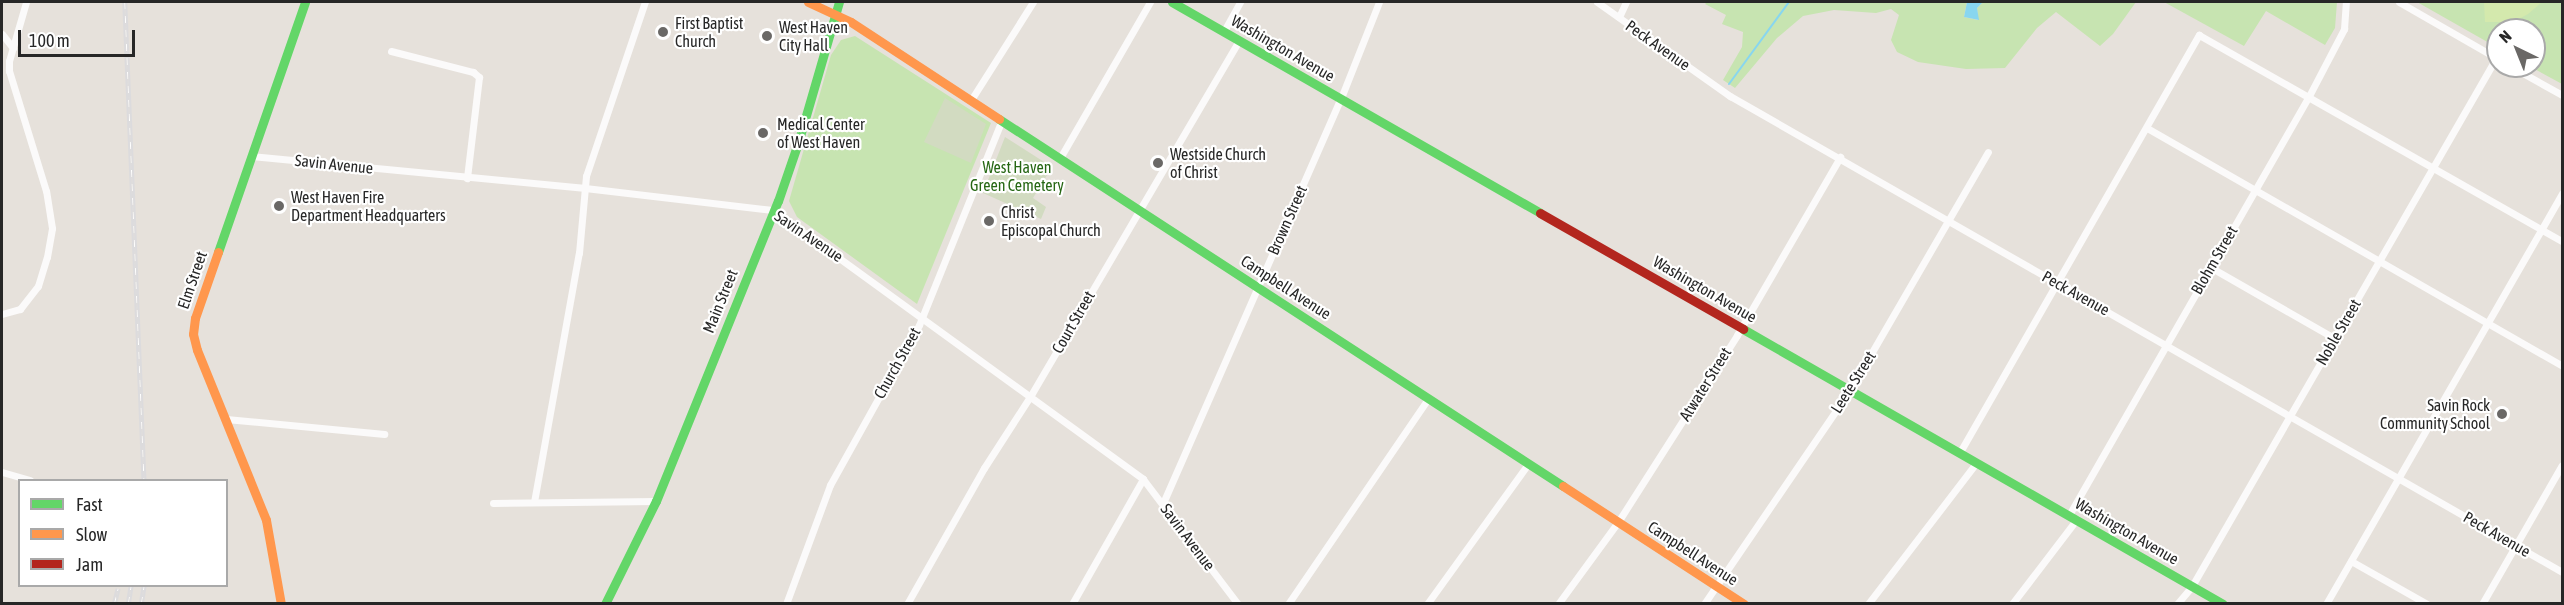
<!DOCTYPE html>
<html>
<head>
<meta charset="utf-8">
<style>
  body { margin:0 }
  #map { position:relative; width:2564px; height:605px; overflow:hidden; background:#e6e1db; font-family:"Asap Condensed",sans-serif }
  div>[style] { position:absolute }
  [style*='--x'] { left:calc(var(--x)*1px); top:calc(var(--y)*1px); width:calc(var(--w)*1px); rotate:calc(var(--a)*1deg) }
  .green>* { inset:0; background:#c7e4b1 }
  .cemetery>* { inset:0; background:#d2dbc1 }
  .pitch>* { inset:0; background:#d4e9ad }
  .water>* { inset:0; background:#88d6ef }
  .stream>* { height:2px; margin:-1px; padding:0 1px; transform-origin:1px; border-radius:1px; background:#88d6ef }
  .street>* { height:7px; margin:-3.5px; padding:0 3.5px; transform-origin:3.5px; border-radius:3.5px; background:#fbfafa }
  .fast>* { height:9px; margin:-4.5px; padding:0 4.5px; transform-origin:4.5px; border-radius:4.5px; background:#63d668 }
  .slow>* { height:9px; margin:-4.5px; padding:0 4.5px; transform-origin:4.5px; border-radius:4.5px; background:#ff974d }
  .jam>* { height:9px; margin:-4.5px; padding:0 4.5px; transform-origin:4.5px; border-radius:4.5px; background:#b3261e }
  .rail>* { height:4.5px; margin-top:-2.25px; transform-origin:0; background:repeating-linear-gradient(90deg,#fff 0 7px,#dcdbdd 0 14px); box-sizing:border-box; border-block:2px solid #dcdbdd }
  .dots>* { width:16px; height:16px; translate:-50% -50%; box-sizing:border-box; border:3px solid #fff; border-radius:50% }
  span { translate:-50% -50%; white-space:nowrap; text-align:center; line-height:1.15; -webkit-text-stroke:4.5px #fff; paint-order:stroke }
  .poi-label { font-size:16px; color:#272727 }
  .left { translate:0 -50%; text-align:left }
  .right { translate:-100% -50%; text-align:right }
  .street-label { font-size:16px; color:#272727 }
  .park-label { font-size:16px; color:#266714 }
  .frame { position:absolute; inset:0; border:3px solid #272727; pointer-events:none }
  .legend { position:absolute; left:18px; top:479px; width:210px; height:108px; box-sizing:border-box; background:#fff; border:2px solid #a9a9a9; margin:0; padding:8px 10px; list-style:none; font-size:18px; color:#272727 }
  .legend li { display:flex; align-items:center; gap:12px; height:30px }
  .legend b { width:30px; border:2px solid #a9a9a9 }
  .north { position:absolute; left:2486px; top:18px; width:60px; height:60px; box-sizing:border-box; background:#fff; border:2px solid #a9a9a9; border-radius:50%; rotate:317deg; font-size:16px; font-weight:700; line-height:24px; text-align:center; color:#272727 }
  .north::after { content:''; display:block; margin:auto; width:21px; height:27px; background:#6a6866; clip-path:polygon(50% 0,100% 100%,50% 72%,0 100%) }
  .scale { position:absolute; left:18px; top:30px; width:117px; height:27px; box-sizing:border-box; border:3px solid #272727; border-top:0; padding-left:8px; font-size:18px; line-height:21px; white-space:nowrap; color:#272727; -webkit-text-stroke:4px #fff; paint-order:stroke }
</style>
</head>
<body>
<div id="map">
  <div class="green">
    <i style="clip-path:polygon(1707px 2px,1967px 2px,1964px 17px,1978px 20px,1977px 8px,1983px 2px,2136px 2px,2113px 34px,2100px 46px,2056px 12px,2037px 28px,2005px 68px,1966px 69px,1918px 62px,1897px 52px,1891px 40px,1899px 15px,1891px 9px,1876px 13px,1834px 10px,1803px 16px,1777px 38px,1735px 88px,1723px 80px,1742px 47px,1743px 32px,1722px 24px,1726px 15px,1705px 4px)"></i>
    <i style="clip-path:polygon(2164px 2px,2337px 2px,2335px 28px,2325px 45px,2266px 11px,2244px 46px)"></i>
    <i style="clip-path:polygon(2417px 2px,2562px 2px,2562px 84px,2529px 66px,2534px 66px,2534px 30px,2498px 30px,2498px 48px)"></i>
    <i style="clip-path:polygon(855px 36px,991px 123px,917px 304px,797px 217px,789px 201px,831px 55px,841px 40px)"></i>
  </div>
  <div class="cemetery">
    <i style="clip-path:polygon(945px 98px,986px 124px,971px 163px,924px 142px)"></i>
    <i style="clip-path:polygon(1005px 137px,1052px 167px,1033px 198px,1046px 207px,1041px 219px,983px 193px)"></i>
  </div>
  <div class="pitch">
    <i style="clip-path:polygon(2484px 2px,2542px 2px,2528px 14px,2513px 22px,2485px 22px)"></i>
  </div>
  <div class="water">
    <i style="clip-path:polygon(1967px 2px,1983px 2px,1977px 8px,1979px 20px,1964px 17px)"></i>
  </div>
  <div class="stream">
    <i style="--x:1729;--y:84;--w:102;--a:-53.8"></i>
  </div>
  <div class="street">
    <i style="--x:1597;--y:2;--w:163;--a:35.3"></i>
    <i style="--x:1730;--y:96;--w:959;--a:29.77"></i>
    <i style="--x:2399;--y:2;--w:114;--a:29.9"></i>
    <i style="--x:1619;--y:17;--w:17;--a:-65"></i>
    <i style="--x:1224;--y:31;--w:33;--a:-61"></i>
    <i style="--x:2;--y:34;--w:18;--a:52"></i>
    <i style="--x:391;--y:51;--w:85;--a:14.4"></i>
    <i style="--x:473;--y:72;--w:8;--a:40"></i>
    <i style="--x:479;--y:77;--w:102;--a:96.8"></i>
    <i style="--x:2510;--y:66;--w:60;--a:29.1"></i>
    <i style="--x:971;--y:100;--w:116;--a:-57.7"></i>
    <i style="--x:2147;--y:128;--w:478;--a:29.8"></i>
    <i style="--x:252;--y:156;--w:335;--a:5.5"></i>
    <i style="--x:585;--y:188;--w:189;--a:6.7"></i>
    <i style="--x:773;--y:210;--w:457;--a:36"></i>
    <i style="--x:1143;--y:479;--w:157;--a:52.8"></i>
    <i style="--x:1060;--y:158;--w:180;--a:-60"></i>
    <i style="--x:2210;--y:267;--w:143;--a:29.8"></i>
    <i style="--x:2;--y:314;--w:19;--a:-16"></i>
    <i style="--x:20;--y:309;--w:29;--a:-52"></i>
    <i style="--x:38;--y:286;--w:30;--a:-73"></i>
    <i style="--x:47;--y:257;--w:29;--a:-80"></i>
    <i style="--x:52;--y:228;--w:37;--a:-99"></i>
    <i style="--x:46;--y:191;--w:126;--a:-107.1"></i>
    <i style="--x:9;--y:71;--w:10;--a:-90"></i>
    <i style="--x:9;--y:61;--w:61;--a:-73.9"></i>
    <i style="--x:226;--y:419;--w:159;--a:5.4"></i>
    <i style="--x:1960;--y:452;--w:481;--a:-60.2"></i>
    <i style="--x:2199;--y:35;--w:417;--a:29.6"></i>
    <i style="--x:2;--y:472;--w:29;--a:16"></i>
    <i style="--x:534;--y:502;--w:253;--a:-79.8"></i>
    <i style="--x:579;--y:253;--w:77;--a:-84.8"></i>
    <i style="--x:586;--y:176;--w:184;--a:-71.3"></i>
    <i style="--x:493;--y:503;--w:163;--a:-0.7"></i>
    <i style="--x:1163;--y:503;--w:442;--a:-66.3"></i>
    <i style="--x:1341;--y:98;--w:103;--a:-68.4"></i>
    <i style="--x:2069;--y:515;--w:483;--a:-60.2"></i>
    <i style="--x:2309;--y:96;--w:76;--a:-62.4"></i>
    <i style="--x:2344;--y:29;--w:27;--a:-86"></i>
    <i style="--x:2351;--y:561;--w:87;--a:29.5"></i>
    <i style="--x:786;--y:604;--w:127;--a:-69.7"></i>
    <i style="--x:830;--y:485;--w:183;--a:-60.9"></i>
    <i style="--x:919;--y:325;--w:221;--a:-68"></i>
    <i style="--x:907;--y:604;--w:156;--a:-60.5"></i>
    <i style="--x:984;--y:468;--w:87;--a:-57.2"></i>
    <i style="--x:1031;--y:395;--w:411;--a:-59.6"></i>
    <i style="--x:1072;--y:604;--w:144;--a:-60.4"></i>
    <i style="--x:1288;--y:604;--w:248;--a:-55.7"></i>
    <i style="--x:1427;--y:604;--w:173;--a:-54.2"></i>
    <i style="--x:1558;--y:604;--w:102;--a:-53.8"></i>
    <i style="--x:1618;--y:522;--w:222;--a:-57.5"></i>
    <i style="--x:1737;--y:335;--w:206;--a:-59.9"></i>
    <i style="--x:1704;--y:604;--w:259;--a:-55.7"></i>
    <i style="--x:1850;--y:390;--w:275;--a:-59.9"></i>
    <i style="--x:1868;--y:604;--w:179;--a:-52.5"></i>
    <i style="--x:2012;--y:604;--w:107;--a:-52.6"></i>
    <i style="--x:2177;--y:604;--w:23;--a:-50"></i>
    <i style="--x:2192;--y:586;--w:609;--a:-60.07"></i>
    <i style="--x:2326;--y:604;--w:474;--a:-60.1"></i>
    <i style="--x:2482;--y:604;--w:160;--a:-60.1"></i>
  </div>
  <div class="fast">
    <i style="--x:1172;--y:2;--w:424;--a:29.8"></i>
    <i style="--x:999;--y:119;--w:673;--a:33.05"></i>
    <i style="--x:218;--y:252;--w:265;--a:-70.8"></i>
    <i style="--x:1743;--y:329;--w:553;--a:29.81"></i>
    <i style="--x:605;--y:604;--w:115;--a:-63.7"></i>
    <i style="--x:656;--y:501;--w:324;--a:-67.9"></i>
    <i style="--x:778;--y:201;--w:61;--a:-71"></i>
    <i style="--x:798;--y:143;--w:147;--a:-73.8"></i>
  </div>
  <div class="slow">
    <i style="--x:808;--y:2;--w:47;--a:24.9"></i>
    <i style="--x:851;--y:22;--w:177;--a:33.2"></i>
    <i style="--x:218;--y:252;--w:70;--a:109.2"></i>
    <i style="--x:195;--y:318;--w:16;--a:97"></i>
    <i style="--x:193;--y:334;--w:16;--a:76"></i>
    <i style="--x:197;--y:350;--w:183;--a:67.9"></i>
    <i style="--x:266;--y:520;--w:85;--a:79.9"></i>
    <i style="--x:1563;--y:486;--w:216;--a:33.1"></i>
  </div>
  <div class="jam">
    <i style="--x:1540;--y:213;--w:234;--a:29.7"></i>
  </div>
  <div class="rail">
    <i style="--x:125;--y:2;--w:478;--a:87.7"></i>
    <i style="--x:114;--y:604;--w:16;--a:-76"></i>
    <i style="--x:128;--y:604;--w:18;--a:-81"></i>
    <i style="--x:141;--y:604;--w:18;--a:-81"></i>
  </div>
  <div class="dots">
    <i style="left:663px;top:32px;background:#6a6866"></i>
    <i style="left:767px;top:36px;background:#6a6866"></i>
    <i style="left:763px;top:133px;background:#6a6866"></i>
    <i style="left:1158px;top:163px;background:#6a6866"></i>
    <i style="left:279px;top:206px;background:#6a6866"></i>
    <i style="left:989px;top:221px;background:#6a6866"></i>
    <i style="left:2502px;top:414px;background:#6a6866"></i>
  </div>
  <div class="poi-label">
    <span class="left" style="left:675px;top:32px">First Baptist<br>Church</span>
    <span class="left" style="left:779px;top:36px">West Haven<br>City Hall</span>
    <span class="left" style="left:777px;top:133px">Medical Center<br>of West Haven</span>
    <span class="left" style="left:1170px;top:163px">Westside Church<br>of Christ</span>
    <span class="left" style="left:291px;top:206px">West Haven Fire<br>Department Headquarters</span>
    <span class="left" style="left:1001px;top:221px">Christ<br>Episcopal Church</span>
    <span class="right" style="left:2490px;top:414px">Savin Rock<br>Community School</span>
  </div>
  <div class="street-label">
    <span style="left:1658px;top:45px;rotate:35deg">Peck Avenue</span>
    <span style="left:1283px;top:48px;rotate:30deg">Washington Avenue</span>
    <span style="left:334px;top:164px;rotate:6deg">Savin Avenue</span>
    <span style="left:1287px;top:220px;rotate:-66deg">Brown Street</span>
    <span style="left:809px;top:236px;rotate:34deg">Savin Avenue</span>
    <span style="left:2214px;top:260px;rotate:-60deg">Blohm Street</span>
    <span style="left:192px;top:280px;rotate:-71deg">Elm Street</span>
    <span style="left:1286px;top:287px;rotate:33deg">Campbell Avenue</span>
    <span style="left:1705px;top:289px;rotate:30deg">Washington Avenue</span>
    <span style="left:2076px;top:293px;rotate:29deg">Peck Avenue</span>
    <span style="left:720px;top:301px;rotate:-68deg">Main Street</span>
    <span style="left:1073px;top:322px;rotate:-60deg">Court Street</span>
    <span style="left:2338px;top:332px;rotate:-60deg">Noble Street</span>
    <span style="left:897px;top:363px;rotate:-61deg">Church Street</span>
    <span style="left:1853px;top:382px;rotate:-58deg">Leete Street</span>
    <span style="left:1705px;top:384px;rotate:-58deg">Atwater Street</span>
    <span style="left:2127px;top:531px;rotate:30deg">Washington Avenue</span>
    <span style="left:2497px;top:534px;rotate:30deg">Peck Avenue</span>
    <span style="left:1188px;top:537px;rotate:53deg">Savin Avenue</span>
    <span style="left:1693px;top:553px;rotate:33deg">Campbell Avenue</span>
  </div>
  <div class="park-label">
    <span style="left:1017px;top:176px">West Haven<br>Green Cemetery</span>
  </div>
  <div class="frame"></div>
  <ul class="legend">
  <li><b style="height:8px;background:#63d668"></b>Fast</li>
  <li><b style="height:8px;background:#ff974d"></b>Slow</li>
  <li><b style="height:8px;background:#b3261e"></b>Jam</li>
  </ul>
  <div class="north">N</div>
  <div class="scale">100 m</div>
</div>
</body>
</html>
